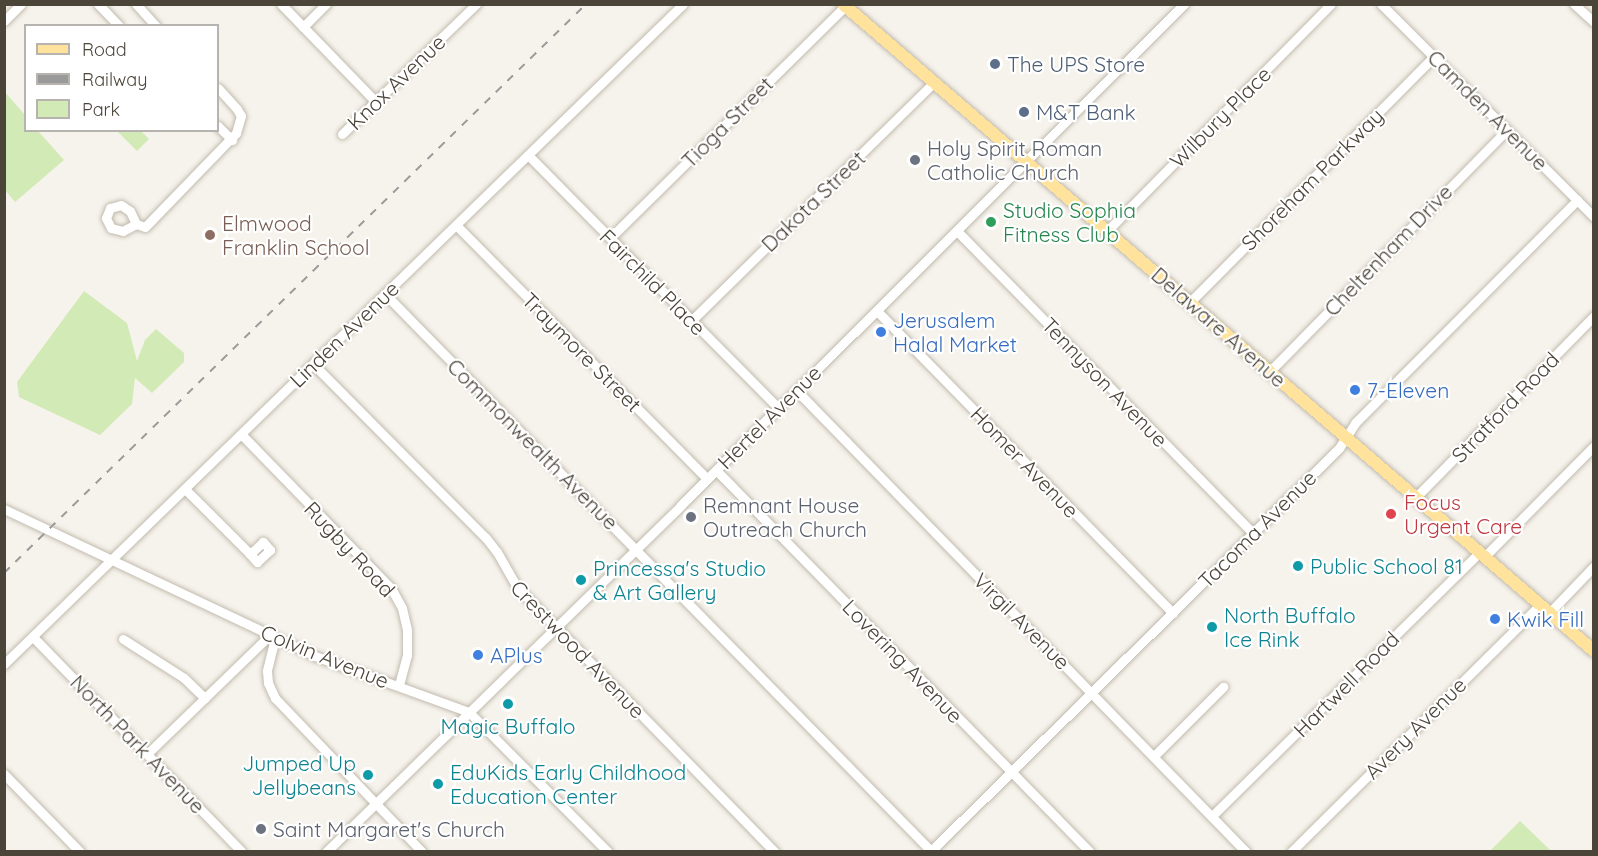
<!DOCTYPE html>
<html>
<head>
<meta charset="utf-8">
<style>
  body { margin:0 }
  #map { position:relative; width:1598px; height:856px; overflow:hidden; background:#f6f3ec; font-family:Quicksand,sans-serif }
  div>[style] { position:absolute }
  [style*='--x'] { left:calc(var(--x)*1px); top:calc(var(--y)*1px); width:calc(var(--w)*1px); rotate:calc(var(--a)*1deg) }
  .green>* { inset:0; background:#d2eab5 }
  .roads { filter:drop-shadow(0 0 2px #c2bbae) drop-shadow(0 0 2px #c2bbae) }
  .minor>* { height:9px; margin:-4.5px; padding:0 4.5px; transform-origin:4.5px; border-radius:4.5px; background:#fff }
  .major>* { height:12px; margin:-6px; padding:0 6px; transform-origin:6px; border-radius:6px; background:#ffe39c }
  .rail>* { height:2px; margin-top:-1px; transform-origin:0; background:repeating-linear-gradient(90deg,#9a9a9a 0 8px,transparent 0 16px) }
  .dots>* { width:16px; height:16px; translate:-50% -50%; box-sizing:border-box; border:3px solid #fff; border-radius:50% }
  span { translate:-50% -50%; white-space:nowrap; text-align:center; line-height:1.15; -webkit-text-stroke:4.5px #fff; paint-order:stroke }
  .service-label { font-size:21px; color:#4e5e75 }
  .left { translate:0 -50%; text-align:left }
  .street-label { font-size:21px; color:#4b4439 }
  .worship-label { font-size:21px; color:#5b616d }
  .leisure-label { font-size:21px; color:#27864d }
  .education-label { font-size:21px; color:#785e54 }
  .shop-label { font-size:21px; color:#366cbe }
  .health-label { font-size:21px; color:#be3a42 }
  .culture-label { font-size:21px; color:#0d838f }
  .right { translate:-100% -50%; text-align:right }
  .frame { position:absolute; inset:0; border:6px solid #4b4439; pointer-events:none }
  .legend { position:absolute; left:24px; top:24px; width:195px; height:108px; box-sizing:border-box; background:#fff; border:2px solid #b7b4b0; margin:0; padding:8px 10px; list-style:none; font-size:18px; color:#4b4439 }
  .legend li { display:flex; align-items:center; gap:12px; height:30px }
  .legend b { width:30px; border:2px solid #b7b4b0 }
</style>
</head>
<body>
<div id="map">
  <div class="green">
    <i style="clip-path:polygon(4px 91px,25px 115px,26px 130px,38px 131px,64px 160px,15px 202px,5px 190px)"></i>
    <i style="clip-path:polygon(117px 131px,141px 131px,149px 139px,137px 151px)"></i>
    <i style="clip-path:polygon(84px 291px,127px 323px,137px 361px,145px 340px,156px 329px,184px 353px,184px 362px,152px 393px,135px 378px,132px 404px,100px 435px,19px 397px,17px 382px)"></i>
    <i style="clip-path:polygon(1520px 821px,1551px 851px,1490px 851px)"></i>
  </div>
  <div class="roads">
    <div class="minor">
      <i style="--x:98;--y:4;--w:30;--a:46"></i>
      <i style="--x:136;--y:4;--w:30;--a:48"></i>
      <i style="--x:281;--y:4;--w:135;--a:45.9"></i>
      <i style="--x:1381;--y:4;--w:301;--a:45"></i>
      <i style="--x:1574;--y:4;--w:27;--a:42"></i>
      <i style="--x:4;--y:21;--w:24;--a:-45"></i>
      <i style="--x:303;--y:27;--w:33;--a:-45"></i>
      <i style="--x:218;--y:126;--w:20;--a:45"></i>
      <i style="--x:342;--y:134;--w:187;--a:-44.1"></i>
      <i style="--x:528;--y:155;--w:356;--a:45.3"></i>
      <i style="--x:121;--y:205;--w:11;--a:34"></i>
      <i style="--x:130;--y:211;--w:14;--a:65"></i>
      <i style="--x:136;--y:224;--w:15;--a:152"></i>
      <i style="--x:123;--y:231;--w:12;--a:-166"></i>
      <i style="--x:111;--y:228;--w:11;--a:-117"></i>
      <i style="--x:106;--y:218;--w:11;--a:-68"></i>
      <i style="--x:110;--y:208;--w:11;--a:-15"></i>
      <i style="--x:136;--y:224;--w:9;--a:18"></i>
      <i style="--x:145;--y:227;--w:131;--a:-45.9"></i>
      <i style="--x:236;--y:133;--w:18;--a:-74"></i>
      <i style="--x:241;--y:116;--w:8;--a:-120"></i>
      <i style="--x:237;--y:109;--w:28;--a:-132"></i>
      <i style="--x:456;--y:225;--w:357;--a:45.3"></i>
      <i style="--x:1108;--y:230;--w:317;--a:-45.4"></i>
      <i style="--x:957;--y:231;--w:423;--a:45.6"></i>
      <i style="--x:610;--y:238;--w:330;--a:-44.6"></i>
      <i style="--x:385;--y:294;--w:781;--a:45.57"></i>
      <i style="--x:1190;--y:302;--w:346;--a:-45.2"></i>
      <i style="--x:877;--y:311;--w:423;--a:45.6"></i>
      <i style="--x:692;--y:320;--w:339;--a:-44.5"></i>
      <i style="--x:313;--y:364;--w:245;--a:45.2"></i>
      <i style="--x:486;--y:538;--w:18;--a:52"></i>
      <i style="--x:497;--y:552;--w:40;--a:60.3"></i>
      <i style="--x:517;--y:587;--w:370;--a:45.8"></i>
      <i style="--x:1270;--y:371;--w:338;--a:-45.5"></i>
      <i style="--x:796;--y:390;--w:645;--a:45.75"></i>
      <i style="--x:241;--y:434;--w:215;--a:45.8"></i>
      <i style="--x:391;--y:588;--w:23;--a:61"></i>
      <i style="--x:402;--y:608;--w:23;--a:77"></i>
      <i style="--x:407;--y:630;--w:25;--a:90"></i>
      <i style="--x:407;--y:655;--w:31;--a:105"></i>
      <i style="--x:716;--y:470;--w:535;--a:45.61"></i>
      <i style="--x:185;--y:489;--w:92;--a:45"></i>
      <i style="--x:250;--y:554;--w:11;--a:49"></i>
      <i style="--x:257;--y:562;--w:18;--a:-43"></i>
      <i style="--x:270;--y:550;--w:11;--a:-131"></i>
      <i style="--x:263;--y:542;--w:18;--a:137"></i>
      <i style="--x:1416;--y:497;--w:254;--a:-45.5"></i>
      <i style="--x:4;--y:509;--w:344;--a:25.3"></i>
      <i style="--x:315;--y:656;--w:164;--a:20"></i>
      <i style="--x:469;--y:712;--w:197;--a:45.2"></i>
      <i style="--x:1485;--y:556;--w:155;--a:-45.3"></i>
      <i style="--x:1549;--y:613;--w:65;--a:-46.2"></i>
      <i style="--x:33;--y:637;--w:300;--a:45.8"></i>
      <i style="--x:275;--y:638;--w:34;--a:104"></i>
      <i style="--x:267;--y:671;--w:12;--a:85"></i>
      <i style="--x:268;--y:683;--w:17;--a:65"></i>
      <i style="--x:275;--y:698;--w:213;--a:46.3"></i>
      <i style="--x:123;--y:639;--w:72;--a:32.6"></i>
      <i style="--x:184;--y:678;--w:29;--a:44"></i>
      <i style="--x:4;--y:664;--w:947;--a:-44.19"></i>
      <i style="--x:147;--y:754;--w:171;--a:-44.1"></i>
      <i style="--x:1154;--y:756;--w:98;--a:-45"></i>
      <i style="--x:4;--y:774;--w:109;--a:45.7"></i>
      <i style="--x:1212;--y:816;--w:376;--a:-44.6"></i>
      <i style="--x:326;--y:852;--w:496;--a:-44.3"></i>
      <i style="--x:681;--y:505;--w:710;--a:-44.89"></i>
      <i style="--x:930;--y:852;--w:575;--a:-44.65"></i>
      <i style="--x:1339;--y:448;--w:30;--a:-57"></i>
      <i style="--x:1355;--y:423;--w:315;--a:-45.1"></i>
      <i style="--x:1291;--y:852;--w:351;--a:-44.8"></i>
    </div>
    <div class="major">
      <i style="--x:843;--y:4;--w:991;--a:40.75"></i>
    </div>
  </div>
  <div class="rail">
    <i style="--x:4;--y:573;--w:814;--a:-44.35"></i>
  </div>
  <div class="dots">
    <i style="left:995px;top:64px;background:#5c6f8a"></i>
    <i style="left:1024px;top:112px;background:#5c6f8a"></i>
    <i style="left:915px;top:160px;background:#6b7280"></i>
    <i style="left:991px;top:222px;background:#2e9e5b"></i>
    <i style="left:210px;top:235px;background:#8d6e63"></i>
    <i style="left:881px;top:332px;background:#3f7fe0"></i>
    <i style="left:1355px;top:390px;background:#3f7fe0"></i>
    <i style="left:1391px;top:514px;background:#e0444e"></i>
    <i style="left:691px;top:517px;background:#6b7280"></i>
    <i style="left:1298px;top:566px;background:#0f9aa8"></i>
    <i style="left:581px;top:580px;background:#0f9aa8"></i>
    <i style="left:1495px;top:619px;background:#3f7fe0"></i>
    <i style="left:1212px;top:627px;background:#0f9aa8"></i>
    <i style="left:478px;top:655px;background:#3f7fe0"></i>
    <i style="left:508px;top:704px;background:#0f9aa8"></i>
    <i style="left:368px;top:775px;background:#0f9aa8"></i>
    <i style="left:438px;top:784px;background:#0f9aa8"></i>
    <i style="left:261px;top:829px;background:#6b7280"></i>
  </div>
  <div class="service-label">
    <span class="left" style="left:1007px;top:64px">The UPS Store</span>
    <span class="left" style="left:1036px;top:112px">M&amp;T Bank</span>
  </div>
  <div class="street-label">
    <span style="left:396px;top:82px;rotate:-44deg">Knox Avenue</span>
    <span style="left:1488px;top:110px;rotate:45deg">Camden Avenue</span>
    <span style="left:1220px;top:117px;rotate:-45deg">Wilbury Place</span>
    <span style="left:727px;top:122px;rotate:-45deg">Tioga Street</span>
    <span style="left:1312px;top:179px;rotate:-45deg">Shoreham Parkway</span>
    <span style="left:813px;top:201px;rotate:-44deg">Dakota Street</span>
    <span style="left:1388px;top:250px;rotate:-46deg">Cheltenham Drive</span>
    <span style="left:653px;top:282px;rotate:45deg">Fairchild Place</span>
    <span style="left:1219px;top:327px;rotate:41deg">Delaware Avenue</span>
    <span style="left:344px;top:334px;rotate:-44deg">Linden Avenue</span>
    <span style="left:582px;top:352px;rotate:45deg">Traymore Street</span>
    <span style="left:1105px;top:382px;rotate:46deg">Tennyson Avenue</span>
    <span style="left:1505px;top:407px;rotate:-46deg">Stratford Road</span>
    <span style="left:769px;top:417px;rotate:-45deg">Hertel Avenue</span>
    <span style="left:533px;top:444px;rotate:45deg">Commonwealth Avenue</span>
    <span style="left:1025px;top:462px;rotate:46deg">Homer Avenue</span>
    <span style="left:1257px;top:529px;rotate:-45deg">Tacoma Avenue</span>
    <span style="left:350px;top:549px;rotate:47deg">Rugby Road</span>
    <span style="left:1022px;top:621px;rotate:45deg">Virgil Avenue</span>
    <span style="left:578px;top:649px;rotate:46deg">Crestwood Avenue</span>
    <span style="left:325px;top:656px;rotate:22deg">Colvin Avenue</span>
    <span style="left:903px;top:661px;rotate:46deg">Lovering Avenue</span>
    <span style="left:1346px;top:684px;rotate:-45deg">Hartwell Road</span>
    <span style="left:1415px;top:728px;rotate:-45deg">Avery Avenue</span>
    <span style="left:138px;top:744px;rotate:46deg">North Park Avenue</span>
  </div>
  <div class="worship-label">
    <span class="left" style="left:927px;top:160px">Holy Spirit Roman<br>Catholic Church</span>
    <span class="left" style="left:703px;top:517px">Remnant House<br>Outreach Church</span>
    <span class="left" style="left:273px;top:829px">Saint Margaret's Church</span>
  </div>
  <div class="leisure-label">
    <span class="left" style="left:1003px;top:222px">Studio Sophia<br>Fitness Club</span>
  </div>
  <div class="education-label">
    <span class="left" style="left:222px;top:235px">Elmwood<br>Franklin School</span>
  </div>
  <div class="shop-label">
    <span class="left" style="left:893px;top:332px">Jerusalem<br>Halal Market</span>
    <span class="left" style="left:1367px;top:390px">7-Eleven</span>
    <span class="left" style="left:1507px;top:619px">Kwik Fill</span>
    <span class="left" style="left:490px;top:655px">APlus</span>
  </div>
  <div class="health-label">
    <span class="left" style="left:1404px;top:514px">Focus<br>Urgent Care</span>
  </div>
  <div class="culture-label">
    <span class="left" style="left:1310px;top:566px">Public School 81</span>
    <span class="left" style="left:593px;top:580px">Princessa's Studio<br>&amp; Art Gallery</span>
    <span class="left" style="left:1224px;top:627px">North Buffalo<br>Ice Rink</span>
    <span style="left:508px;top:726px">Magic Buffalo</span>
    <span class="right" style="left:356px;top:775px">Jumped Up<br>Jellybeans</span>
    <span class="left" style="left:450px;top:784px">EduKids Early Childhood<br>Education Center</span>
  </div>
  <div class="frame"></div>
  <ul class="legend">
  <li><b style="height:8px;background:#ffe39c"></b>Road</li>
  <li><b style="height:8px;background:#9a9a9a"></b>Railway</li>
  <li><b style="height:16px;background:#d2eab5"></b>Park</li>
  </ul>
</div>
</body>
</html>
